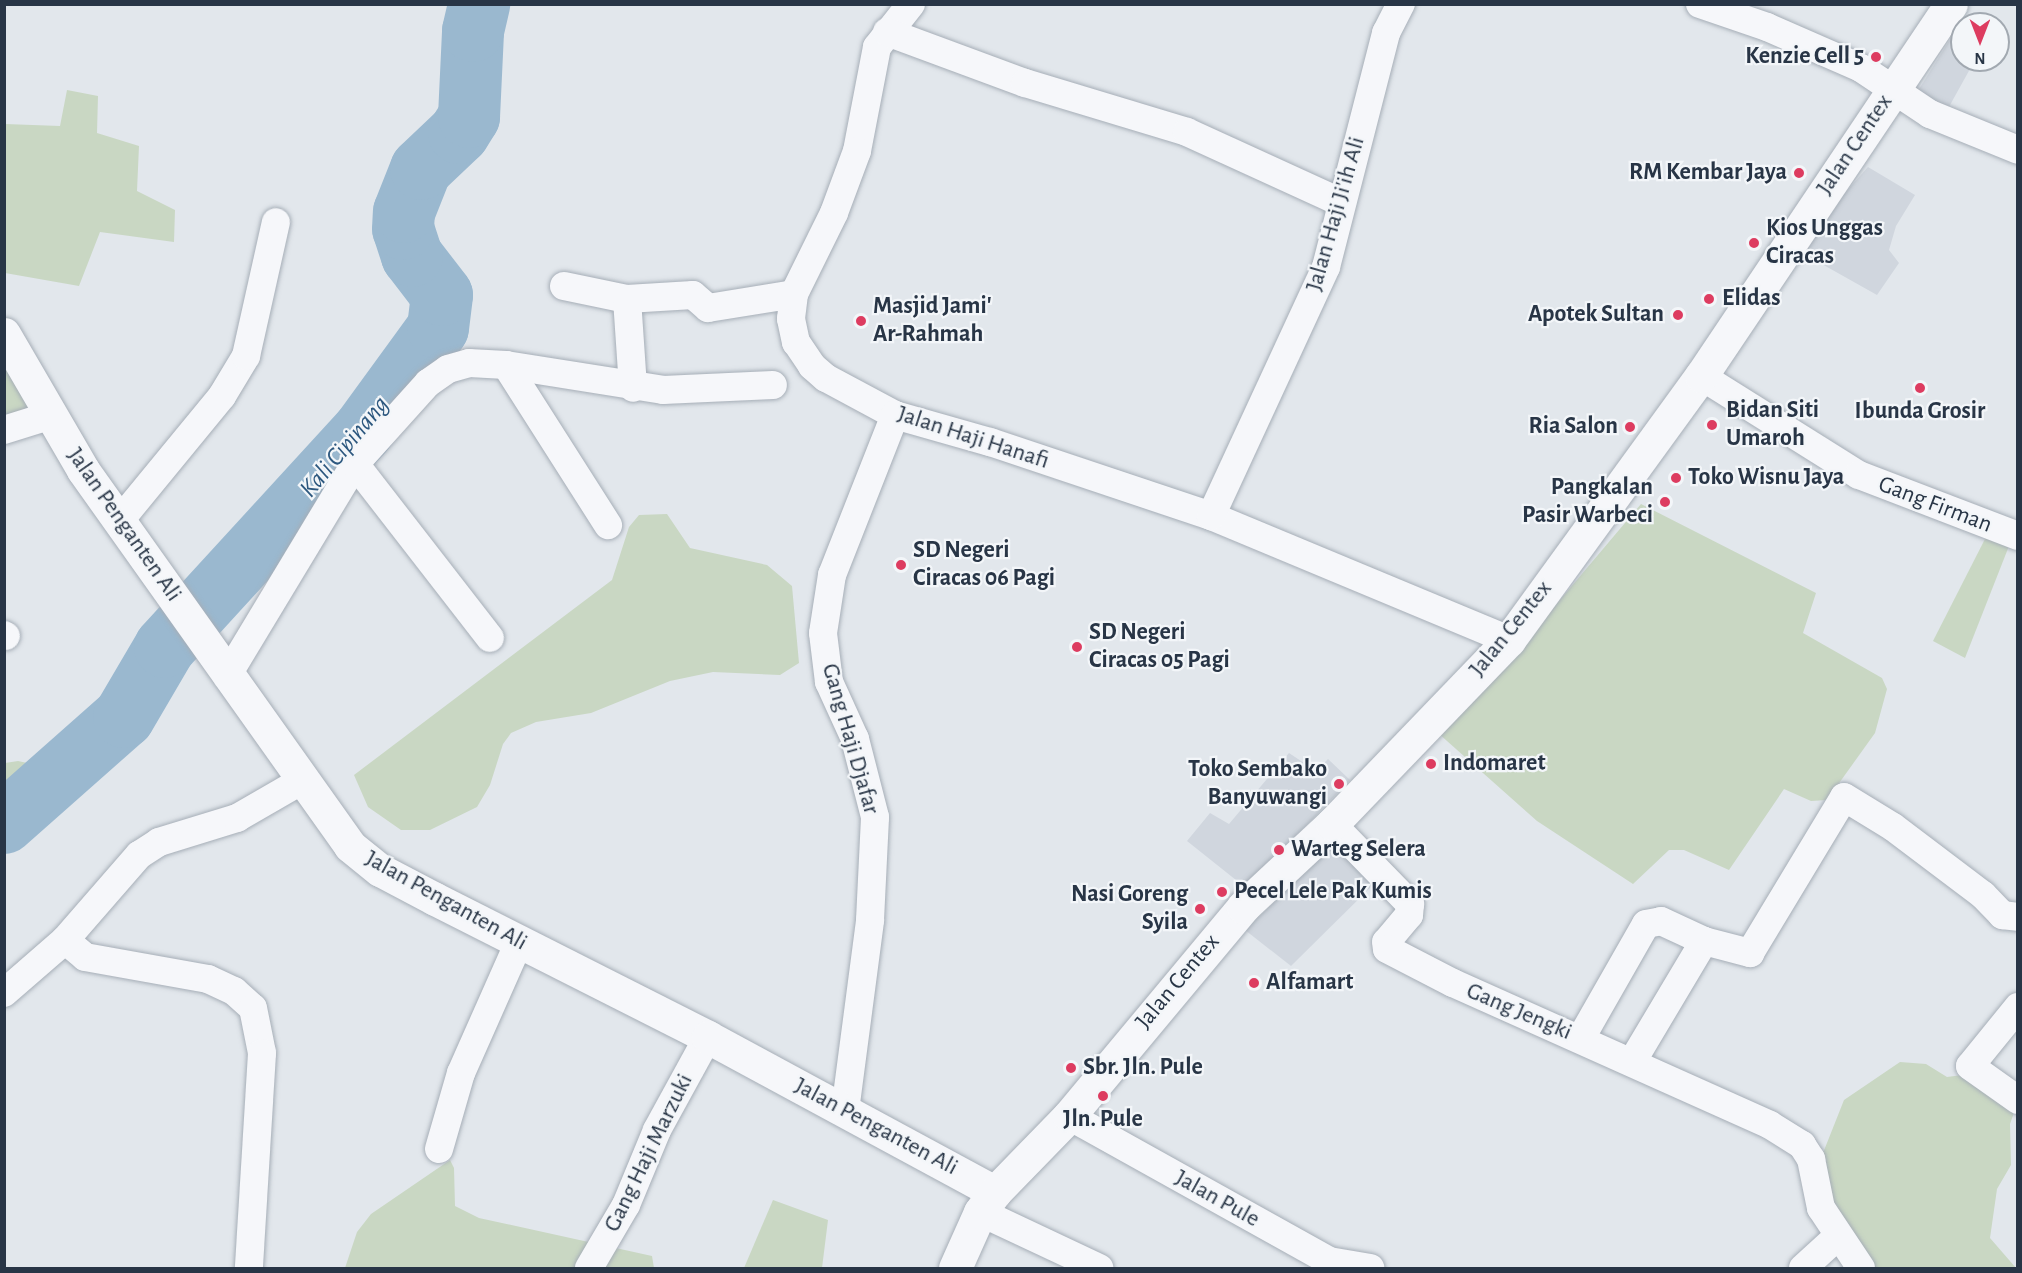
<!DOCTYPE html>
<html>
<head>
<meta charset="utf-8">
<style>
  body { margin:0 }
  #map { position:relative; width:2022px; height:1273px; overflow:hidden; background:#e2e7ec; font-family:"Alegreya Sans",sans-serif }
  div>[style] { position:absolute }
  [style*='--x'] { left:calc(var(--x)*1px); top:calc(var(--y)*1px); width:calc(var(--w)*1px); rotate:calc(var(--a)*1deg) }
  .built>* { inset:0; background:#d0d6de }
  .green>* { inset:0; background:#c9d7c3 }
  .river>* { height:62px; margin:-31px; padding:0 31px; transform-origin:31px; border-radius:31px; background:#9ab8cf }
  .roads { filter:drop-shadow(0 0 2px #a6aeb7) drop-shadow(0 0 2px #a6aeb7) }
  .minor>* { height:28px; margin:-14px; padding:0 14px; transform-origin:14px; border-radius:14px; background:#f6f7fa }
  .tertiary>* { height:33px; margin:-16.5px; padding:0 16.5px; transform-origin:16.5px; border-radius:16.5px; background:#f6f7fa }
  .dots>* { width:16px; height:16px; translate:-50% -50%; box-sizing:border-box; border:3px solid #f3f6f9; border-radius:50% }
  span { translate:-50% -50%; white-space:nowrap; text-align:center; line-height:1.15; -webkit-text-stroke:4.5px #f3f6f9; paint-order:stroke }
  .poi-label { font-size:24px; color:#283546; font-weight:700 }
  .right { translate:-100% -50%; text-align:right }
  .left { translate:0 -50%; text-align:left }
  .street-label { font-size:24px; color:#283546 }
  .water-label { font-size:26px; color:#2d587f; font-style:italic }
  .frame { position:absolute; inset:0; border:6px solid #283546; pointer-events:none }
  .north { position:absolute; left:1950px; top:12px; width:60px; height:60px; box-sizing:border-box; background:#f3f6f9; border:2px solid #a2a9b1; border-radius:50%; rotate:180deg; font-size:16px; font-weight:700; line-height:24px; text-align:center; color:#283546 }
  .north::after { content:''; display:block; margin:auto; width:21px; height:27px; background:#dd3c60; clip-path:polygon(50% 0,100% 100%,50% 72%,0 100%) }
</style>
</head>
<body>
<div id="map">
  <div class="built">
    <i style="clip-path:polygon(1959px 25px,1962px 60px,1975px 60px,1945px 114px,1911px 102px)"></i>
    <i style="clip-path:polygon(1868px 167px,1915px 195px,1896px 226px,1889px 250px,1899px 263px,1877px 295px,1804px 254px,1844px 194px)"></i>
    <i style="clip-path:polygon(1289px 753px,1316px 771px,1328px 759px,1350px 780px,1246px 888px,1187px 841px,1210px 813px,1229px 824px)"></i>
    <i style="clip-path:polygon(1340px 839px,1379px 879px,1291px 966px,1245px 930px)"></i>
  </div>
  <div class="green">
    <i style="clip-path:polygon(67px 90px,98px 96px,97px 133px,139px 146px,137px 191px,175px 210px,174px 242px,100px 232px,79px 286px,5px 273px,5px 124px,60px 126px)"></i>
    <i style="clip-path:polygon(4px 342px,45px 418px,4px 432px)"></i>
    <i style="clip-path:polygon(1641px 504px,1816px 593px,1803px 633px,1882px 678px,1887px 689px,1875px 733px,1827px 800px,1811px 801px,1784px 789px,1729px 870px,1684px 850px,1669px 850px,1633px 884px,1537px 821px,1438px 733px,1521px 646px)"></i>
    <i style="clip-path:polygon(667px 514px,690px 548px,767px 565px,792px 586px,799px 663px,780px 675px,713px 672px,670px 681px,591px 713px,536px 722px,511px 733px,503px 744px,490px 785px,477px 807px,430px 830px,401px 830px,368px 807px,354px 775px,612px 580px,629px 527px,639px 515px)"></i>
    <i style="clip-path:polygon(1986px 537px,2009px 546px,1965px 658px,1933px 641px)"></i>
    <i style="clip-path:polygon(18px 761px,32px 764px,35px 779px,5px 804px,5px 763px)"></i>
    <i style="clip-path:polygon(1900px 1062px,1926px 1064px,1947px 1077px,1970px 1074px,2017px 1104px,2010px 1124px,2011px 1165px,1997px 1189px,1990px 1238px,2016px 1268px,1872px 1268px,1826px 1203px,1823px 1153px,1844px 1100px)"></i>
    <i style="clip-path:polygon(450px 1160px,454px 1168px,455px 1206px,479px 1218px,652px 1256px,654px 1268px,345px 1268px,357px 1232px,371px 1214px)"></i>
    <i style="clip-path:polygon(773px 1200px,828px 1220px,822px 1268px,744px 1268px)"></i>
  </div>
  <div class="river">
    <i style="--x:4;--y:823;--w:160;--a:-41.5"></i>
    <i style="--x:124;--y:717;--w:81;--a:-59.6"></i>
    <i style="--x:165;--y:647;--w:293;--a:-47.5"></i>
    <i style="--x:363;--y:431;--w:127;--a:-53.9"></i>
    <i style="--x:438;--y:328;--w:33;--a:-83"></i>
    <i style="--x:442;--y:295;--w:49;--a:-127.6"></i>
    <i style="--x:412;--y:256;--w:28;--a:-108"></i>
    <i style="--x:403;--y:229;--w:17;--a:-87"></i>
    <i style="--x:404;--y:212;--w:46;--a:-68.4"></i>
    <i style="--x:421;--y:169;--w:52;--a:-43.5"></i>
    <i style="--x:459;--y:133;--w:19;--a:-58"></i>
    <i style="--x:469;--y:117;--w:86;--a:-87.3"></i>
    <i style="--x:473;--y:31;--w:28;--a:-77"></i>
  </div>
  <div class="roads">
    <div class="minor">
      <i style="--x:911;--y:4;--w:55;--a:128.3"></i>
      <i style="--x:877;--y:47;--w:106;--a:100.9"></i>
      <i style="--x:857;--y:151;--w:66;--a:110.4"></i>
      <i style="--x:834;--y:213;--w:90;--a:116.3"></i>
      <i style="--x:794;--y:294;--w:25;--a:97"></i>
      <i style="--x:791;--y:319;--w:24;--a:78"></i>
      <i style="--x:796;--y:342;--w:29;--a:56"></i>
      <i style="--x:812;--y:366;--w:18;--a:41"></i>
      <i style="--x:826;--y:378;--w:78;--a:28.2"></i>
      <i style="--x:895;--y:415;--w:99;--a:15.9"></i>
      <i style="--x:990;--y:442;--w:233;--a:18.5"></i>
      <i style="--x:1211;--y:516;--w:323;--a:22.6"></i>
      <i style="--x:1700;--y:4;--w:71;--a:18.9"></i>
      <i style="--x:1767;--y:27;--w:103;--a:23.6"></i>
      <i style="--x:1861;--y:68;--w:83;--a:33.7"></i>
      <i style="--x:1930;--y:114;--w:95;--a:22.2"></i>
      <i style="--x:887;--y:32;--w:147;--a:20.3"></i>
      <i style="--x:1025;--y:83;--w:169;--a:16.8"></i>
      <i style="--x:1187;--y:132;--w:170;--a:24.6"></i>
      <i style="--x:564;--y:286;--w:64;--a:11.7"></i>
      <i style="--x:627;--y:299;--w:66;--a:-3.5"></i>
      <i style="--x:693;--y:295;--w:20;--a:41"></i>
      <i style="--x:708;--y:308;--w:87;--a:-9.2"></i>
      <i style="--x:627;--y:299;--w:89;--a:86.1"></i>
      <i style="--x:506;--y:365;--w:190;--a:57.5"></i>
      <i style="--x:1701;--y:376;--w:186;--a:32.1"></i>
      <i style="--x:1859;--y:475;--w:170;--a:21"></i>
      <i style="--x:4;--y:430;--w:50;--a:-17.4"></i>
      <i style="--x:355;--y:464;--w:220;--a:52.2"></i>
      <i style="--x:1211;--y:516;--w:274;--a:-65.2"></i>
      <i style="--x:1326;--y:267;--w:242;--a:-75.6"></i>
      <i style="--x:1386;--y:33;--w:33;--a:-63"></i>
      <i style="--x:121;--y:519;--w:159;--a:-50.6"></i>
      <i style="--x:222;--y:396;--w:47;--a:-59"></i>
      <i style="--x:246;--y:356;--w:137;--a:-77.4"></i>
      <i style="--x:4;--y:635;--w:2;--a:27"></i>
      <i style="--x:227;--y:676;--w:248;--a:-58.9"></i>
      <i style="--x:355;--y:464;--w:109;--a:-48"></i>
      <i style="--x:428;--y:383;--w:24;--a:-35"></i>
      <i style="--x:448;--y:369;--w:22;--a:-16"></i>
      <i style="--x:469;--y:363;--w:37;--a:3"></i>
      <i style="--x:506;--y:365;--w:159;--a:9"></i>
      <i style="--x:663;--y:390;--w:110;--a:-2.6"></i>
      <i style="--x:1332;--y:824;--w:112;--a:45.7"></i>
      <i style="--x:1410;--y:904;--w:11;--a:95"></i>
      <i style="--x:1409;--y:915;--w:35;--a:130"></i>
      <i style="--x:1386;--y:942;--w:7;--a:82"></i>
      <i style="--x:1387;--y:949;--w:74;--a:27.3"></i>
      <i style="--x:1453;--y:983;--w:347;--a:24.1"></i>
      <i style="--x:1770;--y:1125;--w:38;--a:32"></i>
      <i style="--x:1802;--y:1145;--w:17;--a:57"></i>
      <i style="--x:1811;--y:1159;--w:50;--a:78.5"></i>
      <i style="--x:1821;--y:1208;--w:72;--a:56.3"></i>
      <i style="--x:65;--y:940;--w:26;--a:40"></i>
      <i style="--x:85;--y:957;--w:125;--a:10.1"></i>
      <i style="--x:208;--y:979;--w:29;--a:25"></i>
      <i style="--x:234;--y:991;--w:25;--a:42"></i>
      <i style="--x:253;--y:1008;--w:46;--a:78.7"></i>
      <i style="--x:262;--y:1053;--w:215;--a:93.5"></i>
      <i style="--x:4;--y:993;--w:81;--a:-41"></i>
      <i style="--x:65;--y:940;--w:113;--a:-49"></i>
      <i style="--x:139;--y:855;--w:24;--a:-33"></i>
      <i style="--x:159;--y:842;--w:82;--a:-17.1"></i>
      <i style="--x:237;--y:818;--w:74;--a:-30"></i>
      <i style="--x:2018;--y:1007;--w:76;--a:129.1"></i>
      <i style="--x:1970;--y:1066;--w:59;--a:35.3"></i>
      <i style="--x:1581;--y:1038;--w:131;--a:-60.3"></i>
      <i style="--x:1646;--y:924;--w:15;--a:-11"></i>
      <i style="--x:1661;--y:921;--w:47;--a:24.9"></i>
      <i style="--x:1704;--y:941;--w:48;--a:14.6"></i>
      <i style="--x:1750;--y:953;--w:182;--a:-58.9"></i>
      <i style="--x:1844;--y:797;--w:57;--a:31.5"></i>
      <i style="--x:1893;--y:827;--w:113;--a:37.1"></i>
      <i style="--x:1983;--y:895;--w:28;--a:46"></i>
      <i style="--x:2002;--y:915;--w:16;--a:7"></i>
      <i style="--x:1632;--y:1062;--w:141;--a:-59.2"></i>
      <i style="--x:845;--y:1111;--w:193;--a:-82.5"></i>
      <i style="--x:870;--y:920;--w:103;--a:-87.2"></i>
      <i style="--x:875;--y:817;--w:81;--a:-104.4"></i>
      <i style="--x:855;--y:739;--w:63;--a:-114.5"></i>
      <i style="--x:829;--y:682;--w:49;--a:-97"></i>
      <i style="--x:823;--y:633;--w:59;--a:-81.2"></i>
      <i style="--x:832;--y:575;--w:172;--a:-68.5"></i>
      <i style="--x:1069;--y:1116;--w:298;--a:29.1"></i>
      <i style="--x:1329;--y:1261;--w:42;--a:9.7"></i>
      <i style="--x:439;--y:1149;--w:79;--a:-73.9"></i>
      <i style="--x:461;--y:1073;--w:143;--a:-66.1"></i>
      <i style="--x:980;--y:1212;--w:132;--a:25.2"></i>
      <i style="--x:589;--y:1268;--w:73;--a:-59.6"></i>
      <i style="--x:626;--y:1205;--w:81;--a:-67.5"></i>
      <i style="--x:657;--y:1130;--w:106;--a:-61.3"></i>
      <i style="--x:1803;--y:1268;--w:46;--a:-42.4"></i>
    </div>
    <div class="tertiary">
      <i style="--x:4;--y:334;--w:157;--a:59.8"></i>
      <i style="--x:83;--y:470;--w:461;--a:54.6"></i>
      <i style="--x:350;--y:846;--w:38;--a:39"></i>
      <i style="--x:380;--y:870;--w:62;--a:27.8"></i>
      <i style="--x:435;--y:899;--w:306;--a:26.8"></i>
      <i style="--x:708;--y:1037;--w:326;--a:28.4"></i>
      <i style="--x:955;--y:1268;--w:61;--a:-65.9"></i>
      <i style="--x:980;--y:1212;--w:25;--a:-53"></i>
      <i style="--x:995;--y:1192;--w:106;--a:-45.8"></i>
      <i style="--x:1069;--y:1116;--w:272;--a:-50.2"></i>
      <i style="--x:1243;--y:907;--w:122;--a:-43"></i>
      <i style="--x:1332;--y:824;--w:255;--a:-46.1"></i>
      <i style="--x:1509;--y:640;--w:326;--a:-54"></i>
      <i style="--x:1701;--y:376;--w:448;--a:-56.1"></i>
    </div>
  </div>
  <div class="dots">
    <i style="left:1876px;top:57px;background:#dd3c60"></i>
    <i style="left:1799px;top:173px;background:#dd3c60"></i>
    <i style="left:1754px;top:243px;background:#dd3c60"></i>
    <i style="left:1709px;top:299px;background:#dd3c60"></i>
    <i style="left:1678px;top:315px;background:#dd3c60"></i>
    <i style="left:861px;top:321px;background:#dd3c60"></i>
    <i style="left:1920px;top:388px;background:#dd3c60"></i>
    <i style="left:1712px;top:425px;background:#dd3c60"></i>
    <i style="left:1630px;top:427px;background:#dd3c60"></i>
    <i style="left:1676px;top:478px;background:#dd3c60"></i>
    <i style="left:1665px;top:502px;background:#dd3c60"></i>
    <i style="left:901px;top:565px;background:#dd3c60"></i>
    <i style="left:1077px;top:647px;background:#dd3c60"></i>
    <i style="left:1431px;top:764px;background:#dd3c60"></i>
    <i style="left:1339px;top:784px;background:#dd3c60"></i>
    <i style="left:1279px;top:850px;background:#dd3c60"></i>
    <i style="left:1222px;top:892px;background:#dd3c60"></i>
    <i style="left:1200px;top:909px;background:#dd3c60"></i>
    <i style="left:1254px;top:983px;background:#dd3c60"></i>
    <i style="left:1071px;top:1068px;background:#dd3c60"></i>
    <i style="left:1103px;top:1096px;background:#dd3c60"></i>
  </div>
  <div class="poi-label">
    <span class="right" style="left:1864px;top:57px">Kenzie Cell 5</span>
    <span class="right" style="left:1787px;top:173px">RM Kembar Jaya</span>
    <span class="left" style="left:1766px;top:243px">Kios Unggas<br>Ciracas</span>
    <span class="left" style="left:1722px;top:299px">Elidas</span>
    <span class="left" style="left:873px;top:321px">Masjid Jami'<br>Ar-Rahmah</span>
    <span class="right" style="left:1664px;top:315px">Apotek Sultan</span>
    <span class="left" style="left:1726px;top:425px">Bidan Siti<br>Umaroh</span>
    <span style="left:1920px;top:412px">Ibunda Grosir</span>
    <span class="right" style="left:1618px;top:427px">Ria Salon</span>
    <span class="left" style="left:1688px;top:478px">Toko Wisnu Jaya</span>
    <span class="right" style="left:1653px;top:502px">Pangkalan<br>Pasir Warbeci</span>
    <span class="left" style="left:913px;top:565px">SD Negeri<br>Ciracas 06 Pagi</span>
    <span class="left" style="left:1089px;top:647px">SD Negeri<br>Ciracas 05 Pagi</span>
    <span class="left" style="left:1443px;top:764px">Indomaret</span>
    <span class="right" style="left:1327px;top:784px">Toko Sembako<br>Banyuwangi</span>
    <span class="left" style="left:1291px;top:850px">Warteg Selera</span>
    <span class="left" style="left:1234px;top:892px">Pecel Lele Pak Kumis</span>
    <span class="right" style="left:1188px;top:909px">Nasi Goreng<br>Syila</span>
    <span class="left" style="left:1266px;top:983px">Alfamart</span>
    <span class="left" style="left:1083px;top:1068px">Sbr. Jln. Pule</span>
    <span style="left:1103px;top:1120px">Jln. Pule</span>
  </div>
  <div class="street-label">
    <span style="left:1855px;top:145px;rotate:-56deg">Jalan Centex</span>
    <span style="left:1336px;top:214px;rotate:-74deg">Jalan Haji Ji'ih Ali</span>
    <span style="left:973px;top:438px;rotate:18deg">Jalan Haji Hanafi</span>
    <span style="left:1935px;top:505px;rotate:21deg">Gang Firman</span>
    <span style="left:124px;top:525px;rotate:55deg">Jalan Penganten Ali</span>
    <span style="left:1511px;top:629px;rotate:-51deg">Jalan Centex</span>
    <span style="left:850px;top:739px;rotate:74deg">Gang Haji Djafar</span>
    <span style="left:446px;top:901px;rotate:29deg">Jalan Penganten Ali</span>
    <span style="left:1178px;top:982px;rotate:-50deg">Jalan Centex</span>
    <span style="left:1519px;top:1012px;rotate:23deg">Gang Jengki</span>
    <span style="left:876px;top:1127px;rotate:28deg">Jalan Penganten Ali</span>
    <span style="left:649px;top:1153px;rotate:-64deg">Gang Haji Marzuki</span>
    <span style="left:1217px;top:1199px;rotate:29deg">Jalan Pule</span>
  </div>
  <div class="water-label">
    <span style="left:345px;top:447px;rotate:-50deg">Kali Cipinang</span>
  </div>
  <div class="frame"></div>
  <div class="north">N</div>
</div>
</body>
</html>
